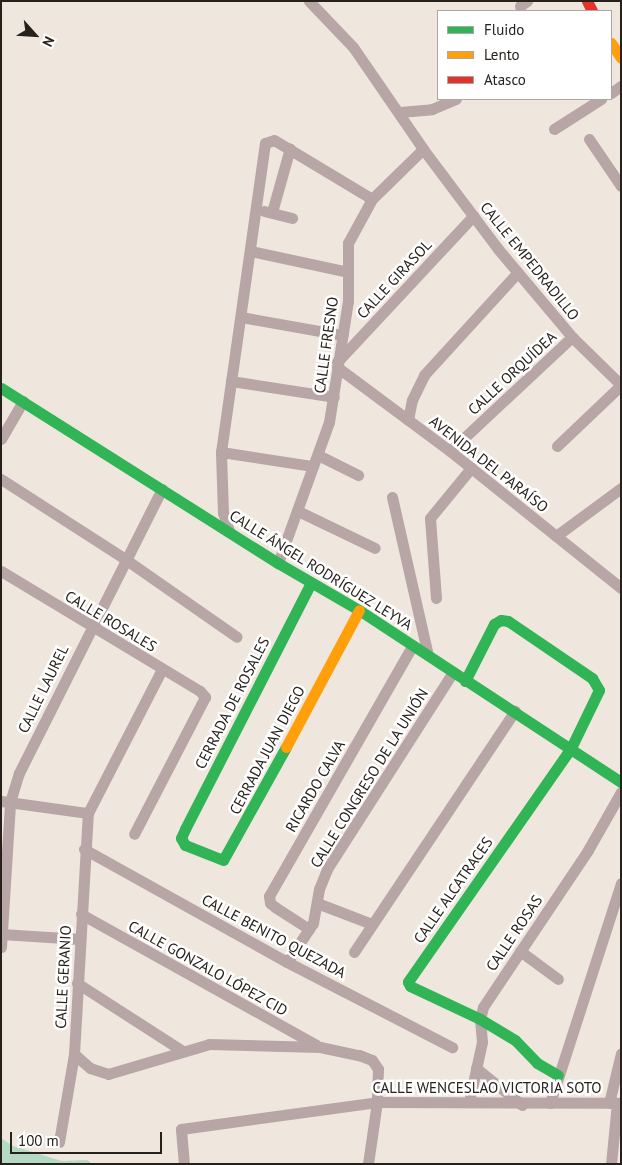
<!DOCTYPE html>
<html>
<head>
<meta charset="utf-8">
<style>
  body { margin:0 }
  #map { position:relative; width:622px; height:1165px; overflow:hidden; background:#efe6de; font-family:"PT Sans",sans-serif }
  div>[style] { position:absolute }
  [style*='--x'] { left:calc(var(--x)*1px); top:calc(var(--y)*1px); width:calc(var(--w)*1px); rotate:calc(var(--a)*1deg) }
  .green>* { inset:0; background:#b4dac4 }
  .street>* { height:11px; margin:-5.5px; padding:0 5.5px; transform-origin:5.5px; border-radius:5.5px; background:#b8a5a6 }
  .fast>* { height:11px; margin:-5.5px; padding:0 5.5px; transform-origin:5.5px; border-radius:5.5px; background:#30b455 }
  .slow>* { height:11px; margin:-5.5px; padding:0 5.5px; transform-origin:5.5px; border-radius:5.5px; background:#ff9f0a }
  .jam>* { height:11px; margin:-5.5px; padding:0 5.5px; transform-origin:5.5px; border-radius:5.5px; background:#e5322d }
  span { translate:-50% -50%; white-space:nowrap; text-align:center; line-height:1.15; -webkit-text-stroke:5px #fff; paint-order:stroke }
  .street-label { font-size:15px; color:#27211c }
  .frame { position:absolute; inset:0; border:2px solid #27211c; pointer-events:none }
  .legend { position:absolute; left:437px; top:10px; width:175px; height:90px; box-sizing:border-box; background:#fff; border:1px solid #a9a6a4; margin:0; padding:6px 9px; list-style:none; font-size:15px; color:#27211c }
  .legend li { display:flex; align-items:center; gap:10px; height:25px }
  .legend b { width:25px; border:1px solid #a9a6a4 }
  .north { position:absolute; left:10px; top:10px; width:50px; height:50px; -webkit-text-stroke:4px #fff; paint-order:stroke; rotate:116deg; font-size:14px; font-weight:700; line-height:20px; text-align:center; color:#27211c }
  .north::after { content:''; display:block; margin:auto; width:18px; height:22px; background:#27211c; clip-path:polygon(50% 0,100% 100%,50% 72%,0 100%) }
  .scale { position:absolute; left:10px; top:1132px; width:152px; height:22px; box-sizing:border-box; border:2px solid #27211c; border-top:0; padding-left:6px; font-size:15px; line-height:18px; white-space:nowrap; color:#27211c; -webkit-text-stroke:4px #fff; paint-order:stroke }
</style>
</head>
<body>
<div id="map">
  <div class="green">
    <i style="clip-path:polygon(1px 1138px,13px 1146px,62px 1161px,87px 1160px,93px 1164px,1px 1164px)"></i>
  </div>
  <div class="street">
    <i style="--x:309;--y:1;--w:64;--a:46.3"></i>
    <i style="--x:353;--y:47;--w:124;--a:55.5"></i>
    <i style="--x:423;--y:149;--w:125;--a:53.1"></i>
    <i style="--x:498;--y:249;--w:115;--a:49.9"></i>
    <i style="--x:572;--y:337;--w:69;--a:44.4"></i>
    <i style="--x:520;--y:6;--w:9;--a:-36"></i>
    <i style="--x:611;--y:93;--w:12;--a:-35"></i>
    <i style="--x:400;--y:112;--w:32;--a:-5"></i>
    <i style="--x:432;--y:109;--w:26;--a:-23"></i>
    <i style="--x:554;--y:129;--w:56;--a:-32.6"></i>
    <i style="--x:589;--y:139;--w:57;--a:55.8"></i>
    <i style="--x:264;--y:211;--w:29;--a:14"></i>
    <i style="--x:272;--y:212;--w:66;--a:-74.3"></i>
    <i style="--x:251;--y:251;--w:99;--a:12.2"></i>
    <i style="--x:241;--y:317;--w:103;--a:10.1"></i>
    <i style="--x:337;--y:362;--w:200;--a:-47"></i>
    <i style="--x:337;--y:367;--w:141;--a:36.6"></i>
    <i style="--x:450;--y:451;--w:219;--a:38.7"></i>
    <i style="--x:231;--y:381;--w:104;--a:8.8"></i>
    <i style="--x:408;--y:420;--w:20;--a:-79"></i>
    <i style="--x:412;--y:400;--w:28;--a:-64"></i>
    <i style="--x:424;--y:375;--w:139;--a:-47.6"></i>
    <i style="--x:1;--y:439;--w:44;--a:-59.9"></i>
    <i style="--x:557;--y:446;--w:88;--a:-43.6"></i>
    <i style="--x:450;--y:451;--w:167;--a:-43.1"></i>
    <i style="--x:221;--y:452;--w:93;--a:8.7"></i>
    <i style="--x:318;--y:455;--w:45;--a:26.6"></i>
    <i style="--x:1;--y:479;--w:148;--a:32.8"></i>
    <i style="--x:125;--y:559;--w:136;--a:34.9"></i>
    <i style="--x:392;--y:497;--w:162;--a:77.2"></i>
    <i style="--x:298;--y:511;--w:85;--a:25.7"></i>
    <i style="--x:229;--y:531;--w:19;--a:-108"></i>
    <i style="--x:223;--y:513;--w:61;--a:-91.9"></i>
    <i style="--x:221;--y:452;--w:312;--a:-81.9"></i>
    <i style="--x:265;--y:143;--w:9;--a:-18"></i>
    <i style="--x:274;--y:140;--w:114;--a:31"></i>
    <i style="--x:556;--y:536;--w:81;--a:-36.4"></i>
    <i style="--x:278;--y:563;--w:150;--a:-70.1"></i>
    <i style="--x:329;--y:422;--w:122;--a:-81.1"></i>
    <i style="--x:348;--y:301;--w:58;--a:-90"></i>
    <i style="--x:348;--y:243;--w:50;--a:-61.4"></i>
    <i style="--x:372;--y:199;--w:71;--a:-44.4"></i>
    <i style="--x:1;--y:571;--w:232;--a:31.1"></i>
    <i style="--x:200;--y:691;--w:8;--a:50"></i>
    <i style="--x:205;--y:697;--w:154;--a:117.4"></i>
    <i style="--x:436;--y:598;--w:80;--a:-94.3"></i>
    <i style="--x:430;--y:518;--w:65;--a:-50.6"></i>
    <i style="--x:1;--y:801;--w:88;--a:7.9"></i>
    <i style="--x:84;--y:849;--w:232;--a:29.1"></i>
    <i style="--x:287;--y:962;--w:186;--a:27.3"></i>
    <i style="--x:317;--y:903;--w:59;--a:20.9"></i>
    <i style="--x:81;--y:914;--w:269;--a:29.1"></i>
    <i style="--x:309;--y:929;--w:40;--a:-147.1"></i>
    <i style="--x:275;--y:907;--w:6;--a:-141"></i>
    <i style="--x:270;--y:903;--w:7;--a:-98"></i>
    <i style="--x:269;--y:896;--w:289;--a:-60.2"></i>
    <i style="--x:1;--y:934;--w:79;--a:3.6"></i>
    <i style="--x:1;--y:947;--w:145;--a:-86.4"></i>
    <i style="--x:10;--y:802;--w:30;--a:-73"></i>
    <i style="--x:19;--y:773;--w:318;--a:-63.3"></i>
    <i style="--x:520;--y:951;--w:47;--a:36.4"></i>
    <i style="--x:354;--y:952;--w:290;--a:-56.3"></i>
    <i style="--x:287;--y:962;--w:47;--a:-56.3"></i>
    <i style="--x:313;--y:923;--w:35;--a:-80"></i>
    <i style="--x:319;--y:889;--w:22;--a:-68"></i>
    <i style="--x:327;--y:869;--w:234;--a:-57.4"></i>
    <i style="--x:77;--y:983;--w:124;--a:32.8"></i>
    <i style="--x:74;--y:1054;--w:21;--a:41"></i>
    <i style="--x:90;--y:1068;--w:19;--a:18"></i>
    <i style="--x:108;--y:1074;--w:105;--a:-16.5"></i>
    <i style="--x:209;--y:1044;--w:111;--a:1.5"></i>
    <i style="--x:320;--y:1047;--w:40;--a:12"></i>
    <i style="--x:359;--y:1055;--w:14;--a:21"></i>
    <i style="--x:372;--y:1060;--w:11;--a:56"></i>
    <i style="--x:378;--y:1069;--w:33;--a:92"></i>
    <i style="--x:377;--y:1102;--w:63;--a:98.3"></i>
    <i style="--x:476;--y:1068;--w:59;--a:38.8"></i>
    <i style="--x:469;--y:1102;--w:61;--a:-77.8"></i>
    <i style="--x:482;--y:1042;--w:23;--a:-95"></i>
    <i style="--x:480;--y:1019;--w:12;--a:-76"></i>
    <i style="--x:483;--y:1007;--w:189;--a:-56.2"></i>
    <i style="--x:588;--y:850;--w:67;--a:-60.4"></i>
    <i style="--x:550;--y:1103;--w:231;--a:-72.1"></i>
    <i style="--x:609;--y:1103;--w:51;--a:-76.5"></i>
    <i style="--x:59;--y:1142;--w:89;--a:-80.3"></i>
    <i style="--x:74;--y:1054;--w:241;--a:-86.7"></i>
    <i style="--x:88;--y:813;--w:162;--a:-62.8"></i>
    <i style="--x:184;--y:1164;--w:35;--a:-95"></i>
    <i style="--x:181;--y:1129;--w:198;--a:-7.8"></i>
    <i style="--x:377;--y:1102;--w:244;--a:0.2"></i>
    <i style="--x:611;--y:1164;--w:61;--a:-84.4"></i>
  </div>
  <div class="fast">
    <i style="--x:1;--y:388;--w:328;--a:32.3"></i>
    <i style="--x:278;--y:563;--w:94;--a:30.1"></i>
    <i style="--x:359;--y:610;--w:313;--a:33.3"></i>
    <i style="--x:465;--y:681;--w:64;--a:-63"></i>
    <i style="--x:494;--y:624;--w:8;--a:-30"></i>
    <i style="--x:501;--y:620;--w:7;--a:8"></i>
    <i style="--x:508;--y:621;--w:102;--a:34.2"></i>
    <i style="--x:592;--y:678;--w:14;--a:60"></i>
    <i style="--x:599;--y:690;--w:64;--a:115.8"></i>
    <i style="--x:571;--y:748;--w:285;--a:124.9"></i>
    <i style="--x:408;--y:982;--w:4;--a:63"></i>
    <i style="--x:410;--y:986;--w:77;--a:25.2"></i>
    <i style="--x:480;--y:1019;--w:41;--a:31"></i>
    <i style="--x:515;--y:1040;--w:32;--a:46"></i>
    <i style="--x:537;--y:1063;--w:24;--a:30"></i>
    <i style="--x:286;--y:747;--w:129;--a:119.1"></i>
    <i style="--x:223;--y:860;--w:41;--a:-158.5"></i>
    <i style="--x:185;--y:845;--w:8;--a:-120"></i>
    <i style="--x:181;--y:838;--w:10;--a:-66"></i>
    <i style="--x:185;--y:829;--w:276;--a:-62.9"></i>
  </div>
  <div class="slow">
    <i style="--x:611;--y:43;--w:18;--a:56"></i>
    <i style="--x:286;--y:747;--w:155;--a:-61.9"></i>
  </div>
  <div class="jam">
    <i style="--x:587;--y:1;--w:11;--a:63"></i>
  </div>
  <div class="street-label">
    <span style="left:530px;top:261px;rotate:51deg">CALLE EMPEDRADILLO</span>
    <span style="left:394px;top:279px;rotate:-47deg">CALLE GIRASOL</span>
    <span style="left:326px;top:345px;rotate:-82deg">CALLE FRESNO</span>
    <span style="left:512px;top:373px;rotate:-43deg">CALLE ORQUÍDEA</span>
    <span style="left:489px;top:464px;rotate:38deg">AVENIDA DEL PARAÍSO</span>
    <span style="left:321px;top:570px;rotate:32deg">CALLE ÁNGEL RODRÍGUEZ LEYVA</span>
    <span style="left:111px;top:621px;rotate:31deg">CALLE ROSALES</span>
    <span style="left:43px;top:689px;rotate:-64deg">CALLE LAUREL</span>
    <span style="left:232px;top:703px;rotate:-63deg">CERRADA DE ROSALES</span>
    <span style="left:267px;top:750px;rotate:-62deg">CERRADA JUAN DIEGO</span>
    <span style="left:369px;top:778px;rotate:-58deg">CALLE CONGRESO DE LA UNIÓN</span>
    <span style="left:315px;top:786px;rotate:-60deg">RICARDO CALVA</span>
    <span style="left:453px;top:890px;rotate:-55deg">CALLE ALCATRACES</span>
    <span style="left:514px;top:933px;rotate:-56deg">CALLE ROSAS</span>
    <span style="left:274px;top:936px;rotate:28deg">CALLE BENITO QUEZADA</span>
    <span style="left:208px;top:968px;rotate:29deg">CALLE GONZALO LÓPEZ CID</span>
    <span style="left:63px;top:977px;rotate:-87deg">CALLE GERANIO</span>
    <span style="left:487px;top:1088px">CALLE WENCESLAO VICTORIA SOTO</span>
  </div>
  <div class="frame"></div>
  <ul class="legend">
  <li><b style="height:6px;background:#30b455"></b>Fluido</li>
  <li><b style="height:6px;background:#ff9f0a"></b>Lento</li>
  <li><b style="height:6px;background:#e5322d"></b>Atasco</li>
  </ul>
  <div class="north">N</div>
  <div class="scale">100 m</div>
</div>
</body>
</html>
